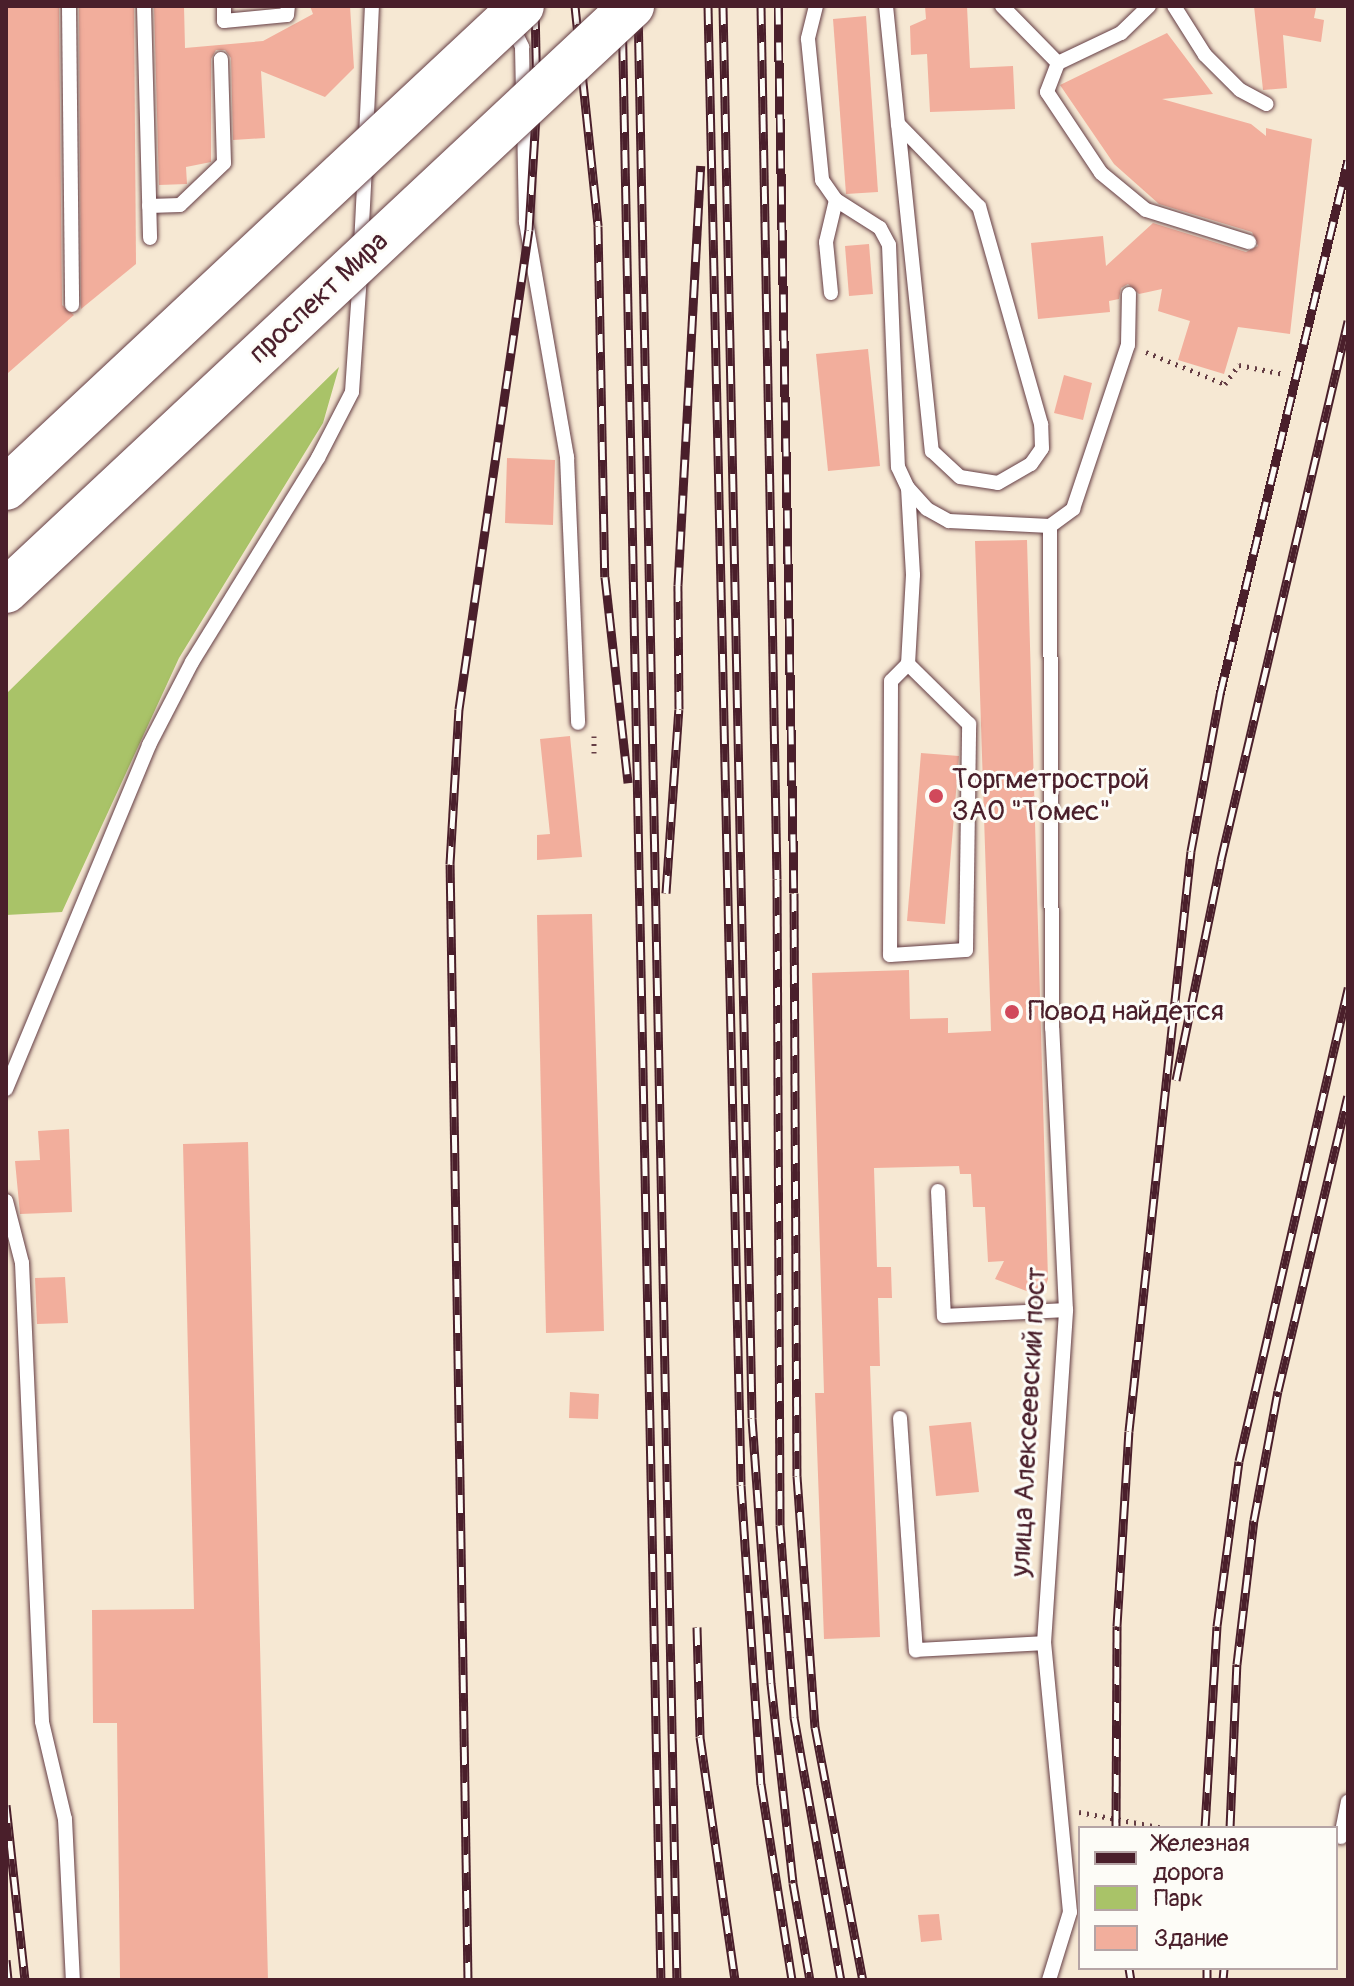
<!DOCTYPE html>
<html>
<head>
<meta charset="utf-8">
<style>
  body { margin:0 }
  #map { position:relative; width:1354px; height:1986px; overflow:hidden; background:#f6e8d3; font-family:Pangolin,sans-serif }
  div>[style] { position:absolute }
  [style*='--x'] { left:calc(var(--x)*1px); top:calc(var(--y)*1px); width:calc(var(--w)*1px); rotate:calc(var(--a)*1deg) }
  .green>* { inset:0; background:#a9c368 }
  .building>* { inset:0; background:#f2ae9c }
  .path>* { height:5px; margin-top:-2.5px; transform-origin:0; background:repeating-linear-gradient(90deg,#643d44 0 2px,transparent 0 8px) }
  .roads { filter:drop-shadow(0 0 2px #643d44) drop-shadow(0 0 2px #643d44) }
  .lane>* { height:14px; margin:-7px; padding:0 7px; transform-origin:7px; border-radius:7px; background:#fff }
  .rail>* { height:9px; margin-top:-4.5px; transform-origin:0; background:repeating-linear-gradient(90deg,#fdfcf7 0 18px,#4a1f2b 0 36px); box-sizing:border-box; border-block:2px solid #4a1f2b }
  .bridges { filter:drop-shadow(0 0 2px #643d44) drop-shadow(0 0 2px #643d44) }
  .primary-bridge>* { height:44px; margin:-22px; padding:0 22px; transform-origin:22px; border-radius:22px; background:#fff }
  .dots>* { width:22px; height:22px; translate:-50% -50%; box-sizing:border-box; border:4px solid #fdfcf7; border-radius:50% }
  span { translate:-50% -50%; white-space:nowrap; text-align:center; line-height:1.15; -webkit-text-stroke:6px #fdfcf7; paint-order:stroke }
  .street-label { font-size:28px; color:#4a1f2b }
  .poi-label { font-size:28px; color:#4a1f2b }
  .left { translate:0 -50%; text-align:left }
  .frame { position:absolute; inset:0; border:8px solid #4a1f2b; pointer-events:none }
  .legend { position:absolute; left:1078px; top:1826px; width:260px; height:144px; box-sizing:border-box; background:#fdfcf7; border:2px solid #b5a4a5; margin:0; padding:10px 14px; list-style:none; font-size:24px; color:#4a1f2b }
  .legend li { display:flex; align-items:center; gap:16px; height:40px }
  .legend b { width:40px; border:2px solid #b5a4a5 }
</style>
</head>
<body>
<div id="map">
  <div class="green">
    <i style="clip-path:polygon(339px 367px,323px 423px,179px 658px,62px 912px,6px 915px,6px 694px)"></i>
  </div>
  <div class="building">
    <i style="clip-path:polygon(6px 6px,59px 8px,62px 305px,74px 315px,8px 373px)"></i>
    <i style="clip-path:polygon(99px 6px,134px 6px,136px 264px,81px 309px,79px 7px)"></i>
    <i style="clip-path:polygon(154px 6px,184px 6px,185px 48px,263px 41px,313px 14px,310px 6px,350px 6px,354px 68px,325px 97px,261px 71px,265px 138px,233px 140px,231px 58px,225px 50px,216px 50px,211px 59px,211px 162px,186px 167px,187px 184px,159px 185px)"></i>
    <i style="clip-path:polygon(925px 6px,967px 6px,970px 68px,1013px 66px,1015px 109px,930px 112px,927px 54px,911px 55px,910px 26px,926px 19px)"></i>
    <i style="clip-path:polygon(1254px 6px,1316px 8px,1314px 18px,1324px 20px,1321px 42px,1283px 35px,1287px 88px,1263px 90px)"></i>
    <i style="clip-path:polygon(866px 16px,878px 192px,846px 194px,833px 19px)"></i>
    <i style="clip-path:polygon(1167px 33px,1213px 94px,1162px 99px,1251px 124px,1266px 136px,1266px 128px,1312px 139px,1290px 334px,1238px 327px,1224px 374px,1178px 360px,1190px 321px,1158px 311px,1162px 289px,1139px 294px,1128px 284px,1121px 288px,1119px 299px,1109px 301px,1110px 312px,1038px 319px,1031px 243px,1103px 236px,1106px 266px,1153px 223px,1246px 252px,1258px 246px,1252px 232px,1159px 204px,1114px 164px,1060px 85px)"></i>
    <i style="clip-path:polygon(869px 244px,873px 294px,849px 296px,845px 246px)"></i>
    <i style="clip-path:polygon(868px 349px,880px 466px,828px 471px,816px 354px)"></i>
    <i style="clip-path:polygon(1064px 375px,1092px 383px,1083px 420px,1054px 413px)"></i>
    <i style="clip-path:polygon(507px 458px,555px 460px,553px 525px,505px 523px)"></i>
    <i style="clip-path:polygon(1027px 540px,1048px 1279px,1042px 1297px,995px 1279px,1004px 1261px,988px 1262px,985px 1207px,973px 1207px,971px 1174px,960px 1174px,959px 1166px,874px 1168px,877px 1267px,891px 1267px,892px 1298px,878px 1298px,880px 1366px,870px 1366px,880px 1637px,824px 1639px,815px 1393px,824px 1393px,812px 973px,909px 970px,910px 1019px,948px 1018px,948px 1033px,991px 1031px,975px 541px)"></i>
    <i style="clip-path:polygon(570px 736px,582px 857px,537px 860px,537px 835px,550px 834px,540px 739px)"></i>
    <i style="clip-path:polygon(921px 753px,959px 756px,945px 924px,907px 921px)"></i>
    <i style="clip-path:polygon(592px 914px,604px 1331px,546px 1333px,537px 915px)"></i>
    <i style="clip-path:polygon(69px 1129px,72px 1212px,20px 1214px,15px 1161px,40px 1160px,38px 1131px)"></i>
    <i style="clip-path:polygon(248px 1142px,268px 1980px,120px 1980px,117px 1723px,93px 1723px,92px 1610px,194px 1609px,183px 1144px)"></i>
    <i style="clip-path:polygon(65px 1277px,68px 1323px,37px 1324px,35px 1278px)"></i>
    <i style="clip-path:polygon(570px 1392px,599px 1394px,598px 1419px,569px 1418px)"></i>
    <i style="clip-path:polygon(971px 1422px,979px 1492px,936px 1496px,929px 1426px)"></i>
    <i style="clip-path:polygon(939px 1914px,942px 1940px,921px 1942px,918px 1915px)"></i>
  </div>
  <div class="path">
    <i style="--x:1146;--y:352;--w:85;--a:22.1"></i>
    <i style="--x:1225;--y:384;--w:24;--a:-54"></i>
    <i style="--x:1239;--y:365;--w:46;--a:11.3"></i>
    <i style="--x:594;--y:736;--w:17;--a:90"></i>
    <i style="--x:1079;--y:1812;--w:86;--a:10.7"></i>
  </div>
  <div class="roads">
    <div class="lane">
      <i style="--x:69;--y:6;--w:299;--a:89.4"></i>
      <i style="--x:144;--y:6;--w:232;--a:88.5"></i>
      <i style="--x:224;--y:6;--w:15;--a:90"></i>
      <i style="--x:224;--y:21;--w:63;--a:-5.4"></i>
      <i style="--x:287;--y:15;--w:9;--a:-84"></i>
      <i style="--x:816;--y:6;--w:34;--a:104"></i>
      <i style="--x:808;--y:39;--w:142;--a:84.3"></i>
      <i style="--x:822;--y:180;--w:24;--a:55"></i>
      <i style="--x:836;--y:200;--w:52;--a:32.5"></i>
      <i style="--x:880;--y:228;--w:19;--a:62"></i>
      <i style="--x:889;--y:245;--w:222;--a:87.7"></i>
      <i style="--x:898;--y:467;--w:23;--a:65"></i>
      <i style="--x:908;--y:488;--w:28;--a:48"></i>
      <i style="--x:927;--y:509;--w:25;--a:29"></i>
      <i style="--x:949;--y:521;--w:101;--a:2.8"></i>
      <i style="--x:886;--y:6;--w:119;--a:84.2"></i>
      <i style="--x:898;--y:124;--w:329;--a:84.1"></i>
      <i style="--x:932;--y:451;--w:38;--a:43"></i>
      <i style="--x:960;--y:477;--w:38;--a:9"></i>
      <i style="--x:998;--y:483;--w:38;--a:-30"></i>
      <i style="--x:1031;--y:464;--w:19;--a:-55"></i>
      <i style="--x:1042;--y:448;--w:24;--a:-92"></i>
      <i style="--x:1041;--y:424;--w:226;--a:-105.9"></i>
      <i style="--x:979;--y:207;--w:116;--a:-134.3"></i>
      <i style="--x:1002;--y:6;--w:80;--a:45.5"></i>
      <i style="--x:1149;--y:6;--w:39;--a:136"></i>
      <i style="--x:1121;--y:33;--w:70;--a:154.5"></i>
      <i style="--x:1058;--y:63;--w:31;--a:111"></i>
      <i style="--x:1047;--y:92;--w:97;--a:56.3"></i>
      <i style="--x:1101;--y:173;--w:58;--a:39.4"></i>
      <i style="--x:1146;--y:210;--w:108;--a:17.3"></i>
      <i style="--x:1174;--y:6;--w:58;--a:57.7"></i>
      <i style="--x:1205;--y:55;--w:49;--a:45"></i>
      <i style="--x:1240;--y:90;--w:30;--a:28"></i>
      <i style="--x:510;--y:22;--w:28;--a:64"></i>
      <i style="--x:522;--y:47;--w:48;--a:88.8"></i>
      <i style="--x:524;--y:119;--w:103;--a:88.9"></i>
      <i style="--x:526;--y:222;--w:239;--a:80.1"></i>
      <i style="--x:567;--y:457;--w:266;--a:87.6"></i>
      <i style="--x:366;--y:137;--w:131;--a:-87.4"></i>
      <i style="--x:149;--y:206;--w:31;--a:-2"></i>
      <i style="--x:180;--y:205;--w:61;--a:-43.7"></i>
      <i style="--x:224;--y:163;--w:104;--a:-91.7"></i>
      <i style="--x:361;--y:245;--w:79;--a:-87.1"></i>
      <i style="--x:831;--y:293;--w:51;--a:-95.6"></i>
      <i style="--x:826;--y:242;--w:43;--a:-76.6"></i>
      <i style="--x:908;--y:488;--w:87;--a:86.7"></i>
      <i style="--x:913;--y:575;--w:89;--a:93.2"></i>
      <i style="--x:908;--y:664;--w:24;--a:135"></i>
      <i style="--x:891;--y:681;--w:274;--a:90.2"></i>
      <i style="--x:890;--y:955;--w:76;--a:-3.8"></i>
      <i style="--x:966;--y:950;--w:226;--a:-89.2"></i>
      <i style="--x:969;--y:724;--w:86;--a:-135.5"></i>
      <i style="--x:1050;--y:526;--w:29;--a:-36"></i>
      <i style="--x:1073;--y:509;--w:173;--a:-71.5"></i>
      <i style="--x:1128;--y:345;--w:51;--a:-88.9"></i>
      <i style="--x:6;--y:1089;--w:373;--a:-67.4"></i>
      <i style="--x:149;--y:745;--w:93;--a:-62.6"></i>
      <i style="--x:192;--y:662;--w:240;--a:-58.3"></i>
      <i style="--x:318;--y:458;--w:74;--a:-62.7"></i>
      <i style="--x:352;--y:392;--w:118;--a:-86.1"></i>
      <i style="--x:938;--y:1191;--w:125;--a:87.3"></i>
      <i style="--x:944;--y:1316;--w:122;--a:-2.8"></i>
      <i style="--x:6;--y:1201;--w:64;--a:75.5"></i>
      <i style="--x:22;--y:1263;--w:459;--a:87.5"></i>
      <i style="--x:42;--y:1722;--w:100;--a:76.7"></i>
      <i style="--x:65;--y:1819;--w:161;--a:87.2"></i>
      <i style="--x:900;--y:1418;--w:233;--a:86.1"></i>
      <i style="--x:916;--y:1650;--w:128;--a:-3.1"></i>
      <i style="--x:1341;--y:1837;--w:36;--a:-79"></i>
      <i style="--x:1049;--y:1980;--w:71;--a:-72.8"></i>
      <i style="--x:1070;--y:1912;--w:270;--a:-95.5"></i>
      <i style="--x:1044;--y:1643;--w:334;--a:-86.2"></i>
      <i style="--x:1066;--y:1310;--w:282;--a:-92.8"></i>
      <i style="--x:1052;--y:1028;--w:502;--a:-90.23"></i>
    </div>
  </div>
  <div class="rail">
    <i style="--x:575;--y:6;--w:221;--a:84"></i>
    <i style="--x:598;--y:226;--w:351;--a:88.9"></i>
    <i style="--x:605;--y:577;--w:207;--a:83.6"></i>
    <i style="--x:622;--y:6;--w:1974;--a:88.87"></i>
    <i style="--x:638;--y:6;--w:1974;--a:88.87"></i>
    <i style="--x:708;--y:6;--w:1479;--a:88.72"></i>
    <i style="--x:741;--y:1485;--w:300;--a:86.2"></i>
    <i style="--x:761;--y:1784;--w:198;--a:81"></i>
    <i style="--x:723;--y:6;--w:1412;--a:88.82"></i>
    <i style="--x:752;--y:1418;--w:266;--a:85.9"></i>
    <i style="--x:771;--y:1683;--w:201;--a:83.7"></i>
    <i style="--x:793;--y:1883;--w:98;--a:80.1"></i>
    <i style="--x:761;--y:6;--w:873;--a:88.95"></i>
    <i style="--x:777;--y:879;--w:646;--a:89.73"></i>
    <i style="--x:780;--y:1525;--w:193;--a:85.8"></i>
    <i style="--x:794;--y:1717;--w:267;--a:79.9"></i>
    <i style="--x:778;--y:6;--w:887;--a:88.97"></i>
    <i style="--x:794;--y:893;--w:583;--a:89.71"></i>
    <i style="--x:797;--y:1476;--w:252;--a:85.9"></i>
    <i style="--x:815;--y:1727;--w:258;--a:79.3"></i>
    <i style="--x:666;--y:893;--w:184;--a:-86"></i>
    <i style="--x:679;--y:709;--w:124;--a:-90.5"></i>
    <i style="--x:678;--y:585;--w:420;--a:-86.9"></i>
    <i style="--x:1176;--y:1080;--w:225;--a:-78.4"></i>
    <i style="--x:1221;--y:860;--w:554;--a:-76.74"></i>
    <i style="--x:697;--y:1627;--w:110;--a:88.4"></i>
    <i style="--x:700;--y:1737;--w:246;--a:81.8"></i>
    <i style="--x:6;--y:1805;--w:176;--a:83.8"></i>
    <i style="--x:1116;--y:1828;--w:202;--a:-89.7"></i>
    <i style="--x:1117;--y:1626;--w:195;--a:-86.5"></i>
    <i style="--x:1129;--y:1431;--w:583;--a:-83.9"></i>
    <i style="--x:1191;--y:851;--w:160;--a:-79.5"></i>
    <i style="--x:1220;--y:694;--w:549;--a:-76.52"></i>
    <i style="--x:1205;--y:1828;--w:202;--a:-86.6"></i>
    <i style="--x:1217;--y:1626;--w:166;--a:-82.4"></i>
    <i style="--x:1239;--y:1461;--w:486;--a:-77"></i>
    <i style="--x:1230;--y:1828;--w:164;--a:-87.6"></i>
    <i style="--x:1237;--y:1664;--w:145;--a:-83.3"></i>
    <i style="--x:1254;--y:1520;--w:131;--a:-79.5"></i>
    <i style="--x:1278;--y:1391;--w:303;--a:-76.7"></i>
    <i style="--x:6;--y:1960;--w:20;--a:84"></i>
    <i style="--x:1129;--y:1968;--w:12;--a:81"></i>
    <i style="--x:1207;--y:1968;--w:12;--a:90"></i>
    <i style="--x:468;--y:1980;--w:1116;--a:-90.92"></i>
    <i style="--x:450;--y:864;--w:155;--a:-86.7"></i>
    <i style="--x:459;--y:709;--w:484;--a:-81.7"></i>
    <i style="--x:529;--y:230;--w:129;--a:-86.5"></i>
    <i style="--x:537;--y:101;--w:95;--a:-91.2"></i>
    <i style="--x:1223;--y:1980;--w:12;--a:-85"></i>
  </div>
  <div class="bridges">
    <div class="primary-bridge">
      <i style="--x:6;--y:488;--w:706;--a:-43.05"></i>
      <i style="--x:6;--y:591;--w:857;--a:-43.06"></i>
    </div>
  </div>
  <div class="dots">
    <i style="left:936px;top:796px;background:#d1495b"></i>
    <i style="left:1012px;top:1012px;background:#d1495b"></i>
  </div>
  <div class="street-label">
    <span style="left:319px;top:298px;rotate:-43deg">проспект Мира</span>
    <span style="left:1029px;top:1422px;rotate:-87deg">улица Алексеевский пост</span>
  </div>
  <div class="poi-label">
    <span class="left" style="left:952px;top:796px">Торгметрострой<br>ЗАО "Томес"</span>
    <span class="left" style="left:1028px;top:1012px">Повод найдется</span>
  </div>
  <div class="frame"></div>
  <ul class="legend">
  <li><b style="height:10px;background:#4a1f2b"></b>Железная дорога</li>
  <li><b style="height:22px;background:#a9c368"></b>Парк</li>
  <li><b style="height:22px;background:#f2ae9c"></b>Здание</li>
  </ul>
</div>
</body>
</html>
